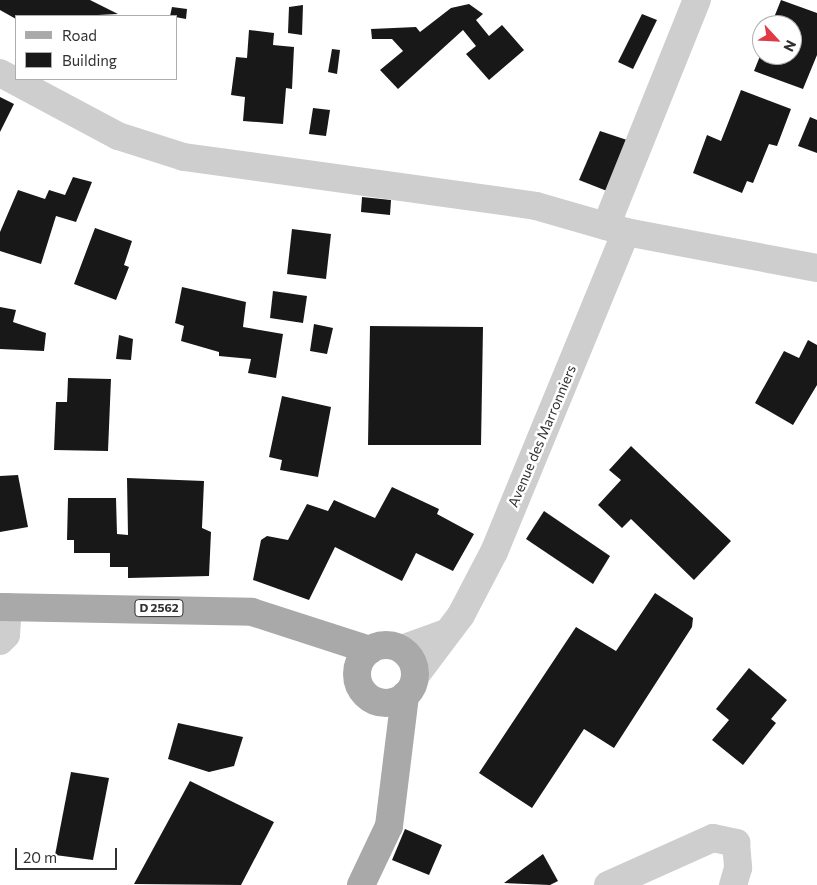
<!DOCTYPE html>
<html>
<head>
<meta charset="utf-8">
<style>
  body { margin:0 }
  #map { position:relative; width:817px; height:885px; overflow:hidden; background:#fff; font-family:Commissioner,sans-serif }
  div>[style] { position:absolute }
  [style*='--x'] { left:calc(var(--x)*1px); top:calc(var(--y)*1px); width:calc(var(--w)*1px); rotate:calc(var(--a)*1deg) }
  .building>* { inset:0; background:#181818 }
  .minor>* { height:28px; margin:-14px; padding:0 14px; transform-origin:14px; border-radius:14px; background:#cecece }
  .major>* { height:28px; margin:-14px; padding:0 14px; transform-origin:14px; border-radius:14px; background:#a9a9a9 }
  .major>.ring { margin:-14px; padding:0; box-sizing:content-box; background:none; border:28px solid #a9a9a9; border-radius:50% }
  span { translate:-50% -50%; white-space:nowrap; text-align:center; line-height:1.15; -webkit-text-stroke:5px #fff; paint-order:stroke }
  .shield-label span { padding:1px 4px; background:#fff; border:1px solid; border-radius:4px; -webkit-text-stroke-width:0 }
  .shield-label { font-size:12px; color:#313131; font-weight:700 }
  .street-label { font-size:14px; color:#313131 }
  .legend { position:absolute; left:15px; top:15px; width:162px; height:65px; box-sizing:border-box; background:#fff; border:1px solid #adadad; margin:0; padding:6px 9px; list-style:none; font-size:15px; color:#313131 }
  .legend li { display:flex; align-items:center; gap:10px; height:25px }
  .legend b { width:25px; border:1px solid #adadad }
  .north { position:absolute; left:752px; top:15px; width:50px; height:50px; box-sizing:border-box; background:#fff; border:1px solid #adadad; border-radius:50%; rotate:115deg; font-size:14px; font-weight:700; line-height:20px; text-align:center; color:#313131 }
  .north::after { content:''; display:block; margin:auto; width:18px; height:22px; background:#e13a44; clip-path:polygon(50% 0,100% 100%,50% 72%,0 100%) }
  .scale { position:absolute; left:15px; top:848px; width:102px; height:22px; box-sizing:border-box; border:2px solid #313131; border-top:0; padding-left:6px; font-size:15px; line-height:18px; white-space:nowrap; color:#313131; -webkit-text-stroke:4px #fff; paint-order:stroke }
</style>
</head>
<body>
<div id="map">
  <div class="building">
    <i style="clip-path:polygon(0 0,90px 0,118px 14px,16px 19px,0 10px)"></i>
    <i style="clip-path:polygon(781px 0,817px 13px,817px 55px,803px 89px,754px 71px,762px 51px,762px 55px,792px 55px,792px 25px,771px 25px)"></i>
    <i style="clip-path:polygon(469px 4px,483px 14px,476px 20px,489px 36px,502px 25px,524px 50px,489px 80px,466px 54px,476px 46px,463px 30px,398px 89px,380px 70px,403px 51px,392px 39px,372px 39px,371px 29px,416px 27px,420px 32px,451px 8px)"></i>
    <i style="clip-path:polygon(303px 5px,302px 35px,288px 33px,289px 7px)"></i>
    <i style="clip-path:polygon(172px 7px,187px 9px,186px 19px,170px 16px)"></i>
    <i style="clip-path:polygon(642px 14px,657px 20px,633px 69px,618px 62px)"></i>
    <i style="clip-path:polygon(249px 30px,274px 33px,273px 45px,294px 47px,292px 89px,286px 88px,283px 124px,243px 121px,245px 97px,231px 95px,236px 57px,247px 58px)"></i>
    <i style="clip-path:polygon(332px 49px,340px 50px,337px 74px,328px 72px)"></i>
    <i style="clip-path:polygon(741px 90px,791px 109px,777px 146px,769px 144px,753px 183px,747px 181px,742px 193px,693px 173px,707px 135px,721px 141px)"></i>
    <i style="clip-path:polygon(0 97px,14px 104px,0 132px)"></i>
    <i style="clip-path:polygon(313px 108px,330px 110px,326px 136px,309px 134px)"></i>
    <i style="clip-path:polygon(810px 117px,817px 120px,817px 153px,798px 146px)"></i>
    <i style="clip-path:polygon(600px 131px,627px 140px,607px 191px,579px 180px)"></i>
    <i style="clip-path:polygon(73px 177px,92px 182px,76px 222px,56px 216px,41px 264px,0 251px,0 232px,18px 190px,45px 199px,49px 190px,65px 195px)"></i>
    <i style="clip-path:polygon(362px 197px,391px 200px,390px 215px,361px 212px)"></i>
    <i style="clip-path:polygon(95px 228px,132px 241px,124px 265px,129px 267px,116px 300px,74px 284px)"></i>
    <i style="clip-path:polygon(292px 229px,331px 234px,326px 279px,287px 274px)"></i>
    <i style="clip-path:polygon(182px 287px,246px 302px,243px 327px,283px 334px,276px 378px,248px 373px,251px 359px,219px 356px,219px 352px,181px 341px,184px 326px,175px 323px)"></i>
    <i style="clip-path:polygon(273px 291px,307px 296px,303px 323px,270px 318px)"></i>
    <i style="clip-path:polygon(0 307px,16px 310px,13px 322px,46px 333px,44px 351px,0 349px)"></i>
    <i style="clip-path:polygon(314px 324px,333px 328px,327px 354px,310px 351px)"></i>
    <i style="clip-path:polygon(370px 326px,483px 327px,481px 445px,368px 445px)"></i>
    <i style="clip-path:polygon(119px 335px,133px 339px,131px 360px,116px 359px)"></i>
    <i style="clip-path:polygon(808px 340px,817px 345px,817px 385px,793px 425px,755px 403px,784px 351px,799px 358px)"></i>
    <i style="clip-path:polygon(68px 378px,111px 379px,108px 451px,54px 450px,56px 402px,67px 402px)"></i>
    <i style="clip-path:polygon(282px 396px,331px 407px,318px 477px,280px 470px,282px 460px,269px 457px)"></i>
    <i style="clip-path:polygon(631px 446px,731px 541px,694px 580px,631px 519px,622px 528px,598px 505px,621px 480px,609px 470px)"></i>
    <i style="clip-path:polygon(18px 475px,28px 527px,0 532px,0 476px)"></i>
    <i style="clip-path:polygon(127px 478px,204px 481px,202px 528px,211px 532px,209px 576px,128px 578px,128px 567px,110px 567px,110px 553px,74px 553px,74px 540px,67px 540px,68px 498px,116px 498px,117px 534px,128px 535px)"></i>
    <i style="clip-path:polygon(392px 487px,439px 509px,437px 514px,474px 534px,453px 571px,416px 553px,402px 581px,335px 547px,309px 600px,253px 580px,261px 540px,267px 536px,288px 540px,307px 504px,328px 511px,334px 500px,375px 518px)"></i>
    <i style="clip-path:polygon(544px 511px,610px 556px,593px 584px,526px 539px)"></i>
    <i style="clip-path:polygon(655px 593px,693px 618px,692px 627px,614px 748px,584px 729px,532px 808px,479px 773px,576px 627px,616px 651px)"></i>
    <i style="clip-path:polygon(749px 668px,787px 700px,771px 719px,776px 723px,743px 765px,712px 740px,729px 720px,716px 709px)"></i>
    <i style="clip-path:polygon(178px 723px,243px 737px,234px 766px,209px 772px,168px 759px)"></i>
    <i style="clip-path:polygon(71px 772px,109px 778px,93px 860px,55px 855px)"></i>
    <i style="clip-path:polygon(190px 781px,274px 822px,241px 885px,134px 884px)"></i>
    <i style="clip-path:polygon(405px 829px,442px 845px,429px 875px,392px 860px)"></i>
    <i style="clip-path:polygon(543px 854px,558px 881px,550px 885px,504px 883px)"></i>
  </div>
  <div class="minor">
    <i style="--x:0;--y:73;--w:134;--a:28.1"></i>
    <i style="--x:118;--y:136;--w:69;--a:17.7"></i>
    <i style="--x:184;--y:157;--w:355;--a:7.9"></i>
    <i style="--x:536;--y:206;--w:94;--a:16.1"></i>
    <i style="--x:626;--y:232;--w:194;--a:10.7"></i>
    <i style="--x:606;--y:226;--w:244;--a:-68.1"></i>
    <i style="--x:0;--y:641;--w:8;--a:-45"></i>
    <i style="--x:6;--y:635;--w:28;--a:-86"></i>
    <i style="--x:402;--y:649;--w:47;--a:-20"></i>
    <i style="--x:415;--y:676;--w:76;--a:-53"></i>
    <i style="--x:461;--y:615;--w:71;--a:-62.4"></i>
    <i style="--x:494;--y:552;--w:346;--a:-67.6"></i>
    <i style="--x:608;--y:885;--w:115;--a:-24.1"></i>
    <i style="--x:713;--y:838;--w:24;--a:12"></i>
    <i style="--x:736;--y:843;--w:25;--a:85"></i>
    <i style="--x:738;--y:868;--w:18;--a:106"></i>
  </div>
  <div class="major">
    <i style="--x:0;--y:607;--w:252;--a:1.1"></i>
    <i style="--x:252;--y:612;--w:124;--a:17.9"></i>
    <i class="ring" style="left:357px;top:645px;width:30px;height:30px"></i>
    <i style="--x:361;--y:885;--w:65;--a:-64.6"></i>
    <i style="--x:389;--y:826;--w:132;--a:-83"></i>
  </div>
  <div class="shield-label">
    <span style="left:159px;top:608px">D 2562</span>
  </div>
  <div class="street-label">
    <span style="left:542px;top:436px;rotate:-67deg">Avenue des Marronniers</span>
  </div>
  <ul class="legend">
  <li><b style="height:6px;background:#a9a9a9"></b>Road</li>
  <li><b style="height:14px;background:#181818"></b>Building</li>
  </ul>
  <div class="north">N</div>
  <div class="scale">20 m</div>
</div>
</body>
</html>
